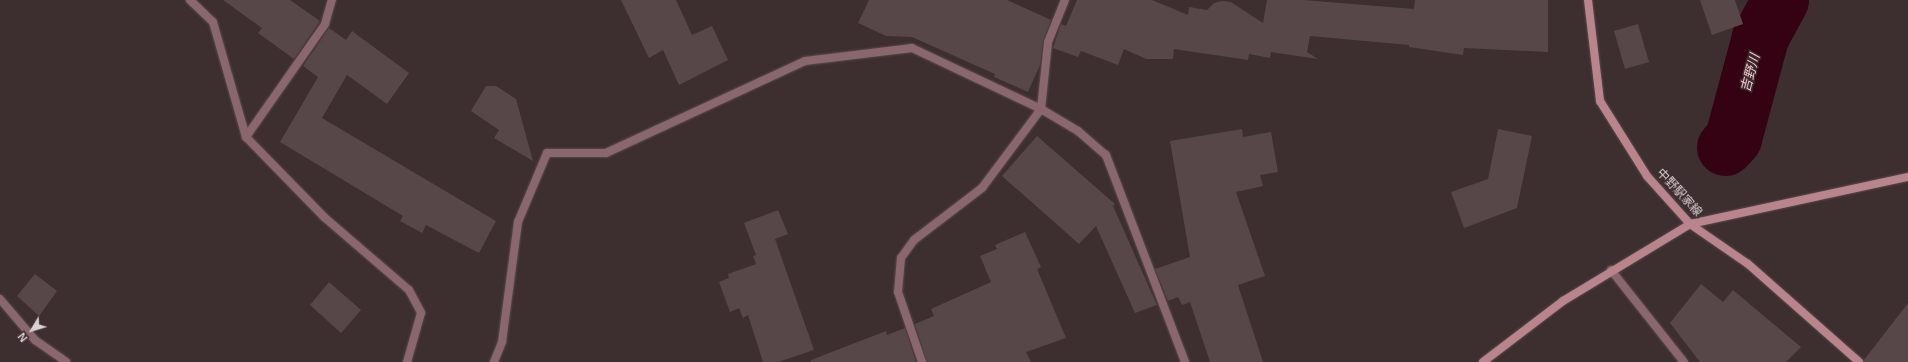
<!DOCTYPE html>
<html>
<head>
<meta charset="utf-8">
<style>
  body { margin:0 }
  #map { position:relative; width:1908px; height:362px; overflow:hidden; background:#3d2e30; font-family:Arial,"Noto Sans JP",sans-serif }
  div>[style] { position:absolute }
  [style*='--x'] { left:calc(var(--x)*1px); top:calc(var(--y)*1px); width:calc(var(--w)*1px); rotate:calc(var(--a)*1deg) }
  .river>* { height:57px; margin:-28.5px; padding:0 28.5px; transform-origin:28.5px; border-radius:28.5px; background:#340212 }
  .building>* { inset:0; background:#574749 }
  .roads { filter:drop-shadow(0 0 1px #594b4d) drop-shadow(0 0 1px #594b4d) }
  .street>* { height:8px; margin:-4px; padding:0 4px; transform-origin:4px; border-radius:4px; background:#89676d }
  .secondary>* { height:8px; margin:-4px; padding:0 4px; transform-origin:4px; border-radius:4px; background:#ba848d }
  span { translate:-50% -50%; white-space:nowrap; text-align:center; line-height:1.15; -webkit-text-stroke:3px #3d2e30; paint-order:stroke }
  .street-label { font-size:12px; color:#dbd1d3 }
  .water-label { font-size:13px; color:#f5c8cf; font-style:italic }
  .north { position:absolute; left:12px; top:310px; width:40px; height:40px; -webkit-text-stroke:3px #3d2e30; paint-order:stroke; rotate:232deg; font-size:11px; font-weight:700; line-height:16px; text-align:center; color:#dbd1d3 }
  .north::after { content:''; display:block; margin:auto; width:14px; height:18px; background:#dbd1d3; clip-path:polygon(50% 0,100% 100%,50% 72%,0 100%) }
</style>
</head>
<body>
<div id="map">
  <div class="river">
    <i style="--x:1725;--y:147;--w:12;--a:-48"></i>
    <i style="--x:1733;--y:138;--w:105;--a:-75"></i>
    <i style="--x:1760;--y:37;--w:42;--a:-61.6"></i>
  </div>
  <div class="building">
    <i style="clip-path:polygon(223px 0,290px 0,320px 21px,294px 59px,258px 33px,262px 28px)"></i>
    <i style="clip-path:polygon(621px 0,676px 0,692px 35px,712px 26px,728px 60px,679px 85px,663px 50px,649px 58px)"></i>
    <i style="clip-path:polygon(869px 0,1007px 0,1051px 20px,1043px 41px,1040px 65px,1028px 92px,994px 77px,995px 74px,912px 37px,886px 36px,858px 23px)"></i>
    <i style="clip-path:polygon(1077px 0,1152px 0,1188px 15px,1189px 7px,1207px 10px,1214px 3px,1222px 1px,1231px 2px,1263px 23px,1267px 0,1303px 0,1414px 9px,1415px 0,1548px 0,1548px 52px,1464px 48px,1463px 55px,1409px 47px,1409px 45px,1310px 36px,1307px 52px,1318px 59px,1271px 52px,1270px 58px,1249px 54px,1248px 60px,1174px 49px,1173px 59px,1146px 59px,1124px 49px,1118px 65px,1081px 51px,1078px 57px,1053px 48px,1061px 24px,1066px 26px)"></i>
    <i style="clip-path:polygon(1700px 0,1735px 0,1743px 24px,1712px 35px)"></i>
    <i style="clip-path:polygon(1638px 24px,1649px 62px,1625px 69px,1614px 31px)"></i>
    <i style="clip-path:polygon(329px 28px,346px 40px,352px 31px,409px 73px,387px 104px,347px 75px,322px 118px,496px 221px,479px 253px,426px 225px,422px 233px,400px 221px,403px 216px,280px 142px,318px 77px,303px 66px)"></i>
    <i style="clip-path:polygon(486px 86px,496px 86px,516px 99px,533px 161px,494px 138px,499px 130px,471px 111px)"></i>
    <i style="clip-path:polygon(1242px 129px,1243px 137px,1271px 132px,1278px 172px,1260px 175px,1263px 186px,1236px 192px,1265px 276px,1238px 285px,1263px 362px,1210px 362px,1190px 302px,1182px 305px,1178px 297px,1168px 301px,1155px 269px,1190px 257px,1170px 141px)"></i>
    <i style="clip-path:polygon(1498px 129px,1532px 136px,1517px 208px,1464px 228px,1451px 192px,1488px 179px)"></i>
    <i style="clip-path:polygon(1037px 136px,1115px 204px,1113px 206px,1157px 305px,1135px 313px,1096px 226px,1079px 244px,1002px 176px)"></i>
    <i style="clip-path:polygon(778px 210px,788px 234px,775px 239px,814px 350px,778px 362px,763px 362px,748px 315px,743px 318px,739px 308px,730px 312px,719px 282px,729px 278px,728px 274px,756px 264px,753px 256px,756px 255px,744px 223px)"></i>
    <i style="clip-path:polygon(1025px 232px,1041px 267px,1037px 269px,1066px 338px,1026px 352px,1031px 362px,927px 362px,915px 324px,934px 316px,931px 309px,991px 282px,980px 256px,997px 249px,995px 245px)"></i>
    <i style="clip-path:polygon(35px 274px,57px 291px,39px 316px,17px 296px)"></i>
    <i style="clip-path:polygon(329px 282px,361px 310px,341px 333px,310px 305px)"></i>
    <i style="clip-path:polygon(1701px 284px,1723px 302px,1733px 290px,1801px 347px,1786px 362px,1700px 362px,1670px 323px)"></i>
    <i style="clip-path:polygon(1908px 303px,1908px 362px,1864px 362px,1864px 360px)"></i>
    <i style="clip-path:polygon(905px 328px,916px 362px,811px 362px,811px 360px,886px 331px,887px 335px)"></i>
  </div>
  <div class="roads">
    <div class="street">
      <i style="--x:190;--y:0;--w:32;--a:44"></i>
      <i style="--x:213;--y:22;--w:120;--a:74"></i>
      <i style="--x:246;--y:137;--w:112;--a:45.7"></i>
      <i style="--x:324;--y:217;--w:112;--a:40.7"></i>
      <i style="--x:409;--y:290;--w:26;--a:62"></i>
      <i style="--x:421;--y:313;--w:51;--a:105.9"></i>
      <i style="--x:246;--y:137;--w:138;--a:-55"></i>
      <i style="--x:325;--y:24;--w:25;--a:-74"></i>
      <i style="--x:1611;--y:270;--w:117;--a:51.6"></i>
      <i style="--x:0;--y:299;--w:54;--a:49.5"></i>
      <i style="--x:35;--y:340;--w:38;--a:35"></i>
      <i style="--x:494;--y:362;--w:22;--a:-68"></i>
      <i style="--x:502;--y:342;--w:121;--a:-82.4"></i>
      <i style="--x:518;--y:222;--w:75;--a:-67.2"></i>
      <i style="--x:547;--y:153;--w:59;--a:0"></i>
      <i style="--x:606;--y:153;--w:219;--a:-24.8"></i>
      <i style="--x:805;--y:61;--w:108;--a:-6.9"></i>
      <i style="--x:912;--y:48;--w:143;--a:25.3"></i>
      <i style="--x:1041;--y:109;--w:43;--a:30.7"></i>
      <i style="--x:1078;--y:131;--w:37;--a:41"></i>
      <i style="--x:1106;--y:155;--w:222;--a:69.1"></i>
      <i style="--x:922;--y:362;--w:74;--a:-108.9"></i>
      <i style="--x:898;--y:292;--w:34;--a:-85"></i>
      <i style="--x:901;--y:258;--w:22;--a:-54"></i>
      <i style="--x:914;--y:240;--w:86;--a:-37.4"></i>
      <i style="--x:982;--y:188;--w:99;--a:-53.2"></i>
      <i style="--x:1041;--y:109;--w:67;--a:-84"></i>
      <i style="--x:1048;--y:42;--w:45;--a:-68"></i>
    </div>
    <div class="secondary">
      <i style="--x:1588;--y:0;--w:102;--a:83.2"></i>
      <i style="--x:1600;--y:101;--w:89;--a:57.9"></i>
      <i style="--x:1647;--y:176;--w:64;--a:48.1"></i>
      <i style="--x:1690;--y:224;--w:70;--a:34.6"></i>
      <i style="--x:1748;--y:264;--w:148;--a:41.4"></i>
      <i style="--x:1483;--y:362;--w:101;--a:-37.3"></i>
      <i style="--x:1563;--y:301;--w:149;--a:-31.2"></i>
      <i style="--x:1690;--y:224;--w:223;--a:-12.2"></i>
    </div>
  </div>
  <div class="street-label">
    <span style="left:1679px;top:193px;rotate:47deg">中野駅家線</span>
  </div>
  <div class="water-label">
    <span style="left:1751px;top:73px;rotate:-75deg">吉野川</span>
  </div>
  <div class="north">N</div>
</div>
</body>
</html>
